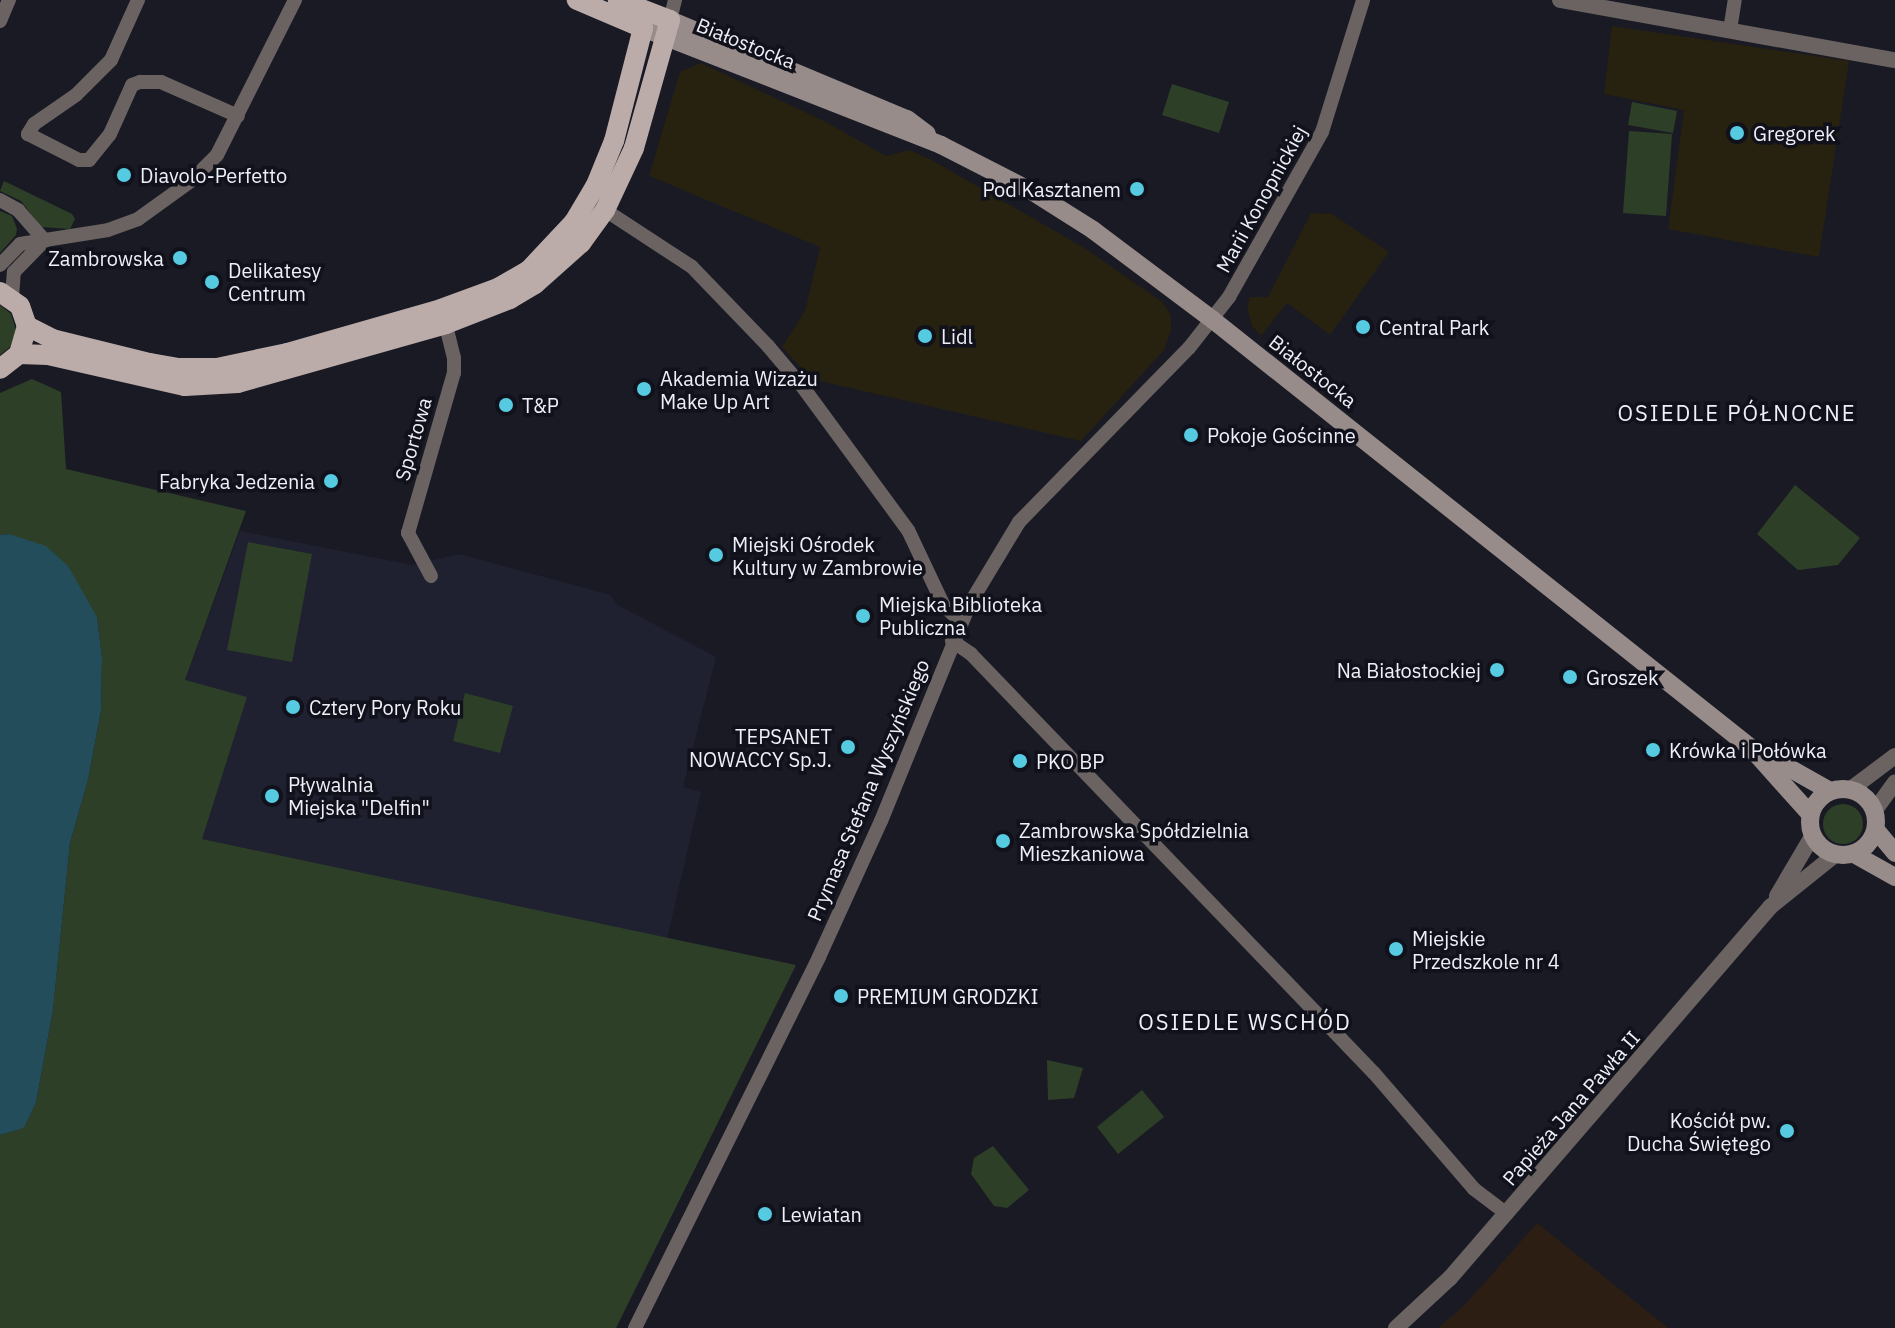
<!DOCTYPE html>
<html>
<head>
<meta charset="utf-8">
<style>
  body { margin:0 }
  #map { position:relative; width:1895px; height:1328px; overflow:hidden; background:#191a24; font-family:"IBM Plex Sans",sans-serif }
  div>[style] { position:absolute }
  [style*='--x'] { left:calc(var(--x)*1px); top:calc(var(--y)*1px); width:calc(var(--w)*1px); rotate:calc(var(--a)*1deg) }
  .commercial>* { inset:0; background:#272110 }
  .built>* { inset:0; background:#1f2131 }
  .medical>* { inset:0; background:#2d1e13 }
  .green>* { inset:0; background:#2d4027 }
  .round { border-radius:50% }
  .water>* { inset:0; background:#234d5a }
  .minor>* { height:14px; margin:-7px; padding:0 7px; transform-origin:7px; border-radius:7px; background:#6a6361 }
  .tertiary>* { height:16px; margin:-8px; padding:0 8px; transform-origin:8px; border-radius:8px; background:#6a6361 }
  .secondary>* { height:18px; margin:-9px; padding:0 9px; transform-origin:9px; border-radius:9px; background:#978c8a }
  .secondary>.ring { margin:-9px; padding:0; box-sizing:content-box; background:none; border:18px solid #978c8a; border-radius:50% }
  .primary>* { height:20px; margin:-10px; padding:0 10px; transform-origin:10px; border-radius:10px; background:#bbacaa }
  .dots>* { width:22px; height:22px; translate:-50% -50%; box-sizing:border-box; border:4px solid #10111a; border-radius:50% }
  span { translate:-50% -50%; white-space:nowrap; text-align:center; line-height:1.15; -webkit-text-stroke:7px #10111a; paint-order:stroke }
  .street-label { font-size:20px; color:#eeeff7 }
  .poi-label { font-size:20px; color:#eeeff7 }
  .left { translate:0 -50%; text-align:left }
  .right { translate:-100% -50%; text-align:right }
  .neighbourhood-label { font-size:22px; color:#eeeff7; letter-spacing:2px }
</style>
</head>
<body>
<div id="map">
  <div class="commercial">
    <i style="clip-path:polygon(1612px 26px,1849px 61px,1819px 257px,1668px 229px,1684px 110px,1604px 94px)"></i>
    <i style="clip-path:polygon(701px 63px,826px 122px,886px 156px,909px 150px,932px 160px,1086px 249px,1162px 302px,1171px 315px,1171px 331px,1164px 350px,1081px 441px,811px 379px,782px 347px,805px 311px,820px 247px,649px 176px,680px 72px)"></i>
    <i style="clip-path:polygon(1311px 213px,1332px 214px,1389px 252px,1330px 335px,1287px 303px,1261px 336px,1252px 326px,1247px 307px,1250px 297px,1268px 297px)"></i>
  </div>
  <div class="built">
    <i style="clip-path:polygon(240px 531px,412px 565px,459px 554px,611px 595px,616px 604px,716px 657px,683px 787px,701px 792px,667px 939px,202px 839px,185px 681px)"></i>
  </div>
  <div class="medical">
    <i style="clip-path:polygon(1537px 1223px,1668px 1328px,1438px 1328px,1464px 1306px)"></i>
  </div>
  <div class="green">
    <i style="clip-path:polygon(1172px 84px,1229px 102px,1219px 133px,1162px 115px)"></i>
    <i style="clip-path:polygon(1632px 102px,1677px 111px,1673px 133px,1628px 125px)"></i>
    <i style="clip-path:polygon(1629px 131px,1672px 134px,1666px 216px,1623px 213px)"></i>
    <i style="clip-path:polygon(4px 181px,72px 214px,75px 219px,70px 229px,41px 227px,21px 201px,0 191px)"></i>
    <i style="clip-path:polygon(0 211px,12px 216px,17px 229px,16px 235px,0 253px)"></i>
    <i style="clip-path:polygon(0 305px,11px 314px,16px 330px,11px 346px,0 355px)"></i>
    <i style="clip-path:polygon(32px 379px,61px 392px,66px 469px,246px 511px,185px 680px,247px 697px,202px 839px,796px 965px,616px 1328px,0 1328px,0 1135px,24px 1128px,36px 1103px,53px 1010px,70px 843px,88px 780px,101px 711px,102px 657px,97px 617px,9px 534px,0 535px,0 393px)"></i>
    <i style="clip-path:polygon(1795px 485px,1860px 538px,1838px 565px,1798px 570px,1757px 534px)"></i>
    <i style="clip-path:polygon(248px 542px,312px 554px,292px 662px,227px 650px)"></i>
    <i style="clip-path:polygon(465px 693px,513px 706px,500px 753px,453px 741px)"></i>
    <i class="round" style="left:1823px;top:804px;width:40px;height:40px"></i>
    <i style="clip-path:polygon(1047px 1060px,1083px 1068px,1074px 1098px,1048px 1100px)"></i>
    <i style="clip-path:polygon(1142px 1090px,1164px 1117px,1118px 1154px,1097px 1127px)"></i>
    <i style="clip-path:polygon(993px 1146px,1029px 1190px,1007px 1208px,994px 1206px,971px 1174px,974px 1158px)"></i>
  </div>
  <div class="water">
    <i style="clip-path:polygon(9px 534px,46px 546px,68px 566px,97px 617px,102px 657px,101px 711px,88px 780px,70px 843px,53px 1010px,36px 1103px,24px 1128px,0 1135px,0 535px)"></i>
  </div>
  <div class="minor">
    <i style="--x:138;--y:0;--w:66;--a:114.2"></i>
    <i style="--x:111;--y:60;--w:49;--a:135"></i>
    <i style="--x:76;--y:95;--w:51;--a:145.4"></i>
    <i style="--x:34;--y:124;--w:12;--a:121"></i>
    <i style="--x:28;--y:134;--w:57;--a:27"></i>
    <i style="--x:79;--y:160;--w:10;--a:0"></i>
    <i style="--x:89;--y:160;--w:33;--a:-51"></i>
    <i style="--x:110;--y:134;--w:54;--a:-65.8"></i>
    <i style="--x:132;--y:85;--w:9;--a:-21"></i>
    <i style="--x:140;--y:82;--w:21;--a:0"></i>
    <i style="--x:161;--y:82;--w:84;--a:23.8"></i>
    <i style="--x:670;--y:20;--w:21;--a:-76"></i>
    <i style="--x:0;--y:21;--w:23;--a:-67"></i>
    <i style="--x:1730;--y:30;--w:30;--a:-81"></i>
    <i style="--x:0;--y:200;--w:21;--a:29"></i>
    <i style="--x:18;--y:210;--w:41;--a:48.9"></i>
    <i style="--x:605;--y:210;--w:104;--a:33.2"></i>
    <i style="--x:692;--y:267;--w:110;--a:46.1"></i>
    <i style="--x:768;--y:346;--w:57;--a:49.9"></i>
    <i style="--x:805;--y:390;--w:174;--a:53.7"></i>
    <i style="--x:908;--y:530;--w:84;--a:64.7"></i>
    <i style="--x:944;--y:606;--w:22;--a:43"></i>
    <i style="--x:0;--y:265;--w:29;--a:-46"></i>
    <i style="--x:20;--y:244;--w:89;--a:-9"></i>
    <i style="--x:108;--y:230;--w:32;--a:-20"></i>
    <i style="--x:138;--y:219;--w:67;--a:-35.8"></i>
    <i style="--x:192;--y:180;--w:35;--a:-45"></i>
    <i style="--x:217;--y:155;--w:174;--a:-63.3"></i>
    <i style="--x:12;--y:298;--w:26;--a:-86"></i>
    <i style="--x:14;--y:272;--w:43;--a:-45.9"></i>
    <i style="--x:431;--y:576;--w:49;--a:-118.1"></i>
    <i style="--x:408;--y:533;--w:166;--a:-74"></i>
    <i style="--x:454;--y:373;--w:15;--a:-90"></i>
    <i style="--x:454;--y:358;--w:41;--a:-104"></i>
    <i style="--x:952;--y:641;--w:23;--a:34"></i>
    <i style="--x:971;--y:654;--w:581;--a:46.12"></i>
    <i style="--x:1374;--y:1073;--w:153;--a:49.2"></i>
    <i style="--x:1474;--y:1189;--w:41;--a:37.1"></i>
    <i style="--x:635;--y:1328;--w:414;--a:-63.6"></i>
    <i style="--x:819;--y:957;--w:149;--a:-65.5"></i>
    <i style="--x:881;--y:821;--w:233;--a:-67.8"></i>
    <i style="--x:969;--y:605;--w:97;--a:-58.9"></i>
    <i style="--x:1019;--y:522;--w:243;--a:-45.7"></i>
    <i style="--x:1189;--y:348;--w:65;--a:-51.9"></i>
    <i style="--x:1229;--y:297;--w:189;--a:-60.6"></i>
    <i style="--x:1322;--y:132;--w:138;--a:-72.7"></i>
  </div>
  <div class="tertiary">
    <i style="--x:1560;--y:0;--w:340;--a:10.2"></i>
    <i style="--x:1851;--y:789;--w:55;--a:-36.9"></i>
    <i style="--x:1875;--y:810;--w:34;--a:-54"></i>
    <i style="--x:1777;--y:896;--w:71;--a:-59.5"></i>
    <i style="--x:1396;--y:1328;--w:74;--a:-42.8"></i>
    <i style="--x:1450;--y:1278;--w:490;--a:-49.2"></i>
    <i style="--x:1770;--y:907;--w:83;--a:-38.7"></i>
  </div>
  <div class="secondary">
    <i style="--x:670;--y:20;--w:257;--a:22.7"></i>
    <i style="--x:907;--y:119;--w:25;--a:37"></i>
    <i style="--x:643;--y:28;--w:320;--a:21.4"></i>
    <i style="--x:941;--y:145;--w:103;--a:27.1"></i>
    <i style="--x:1033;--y:192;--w:71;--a:32.3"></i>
    <i style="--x:1093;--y:230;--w:150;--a:36.9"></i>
    <i style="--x:1213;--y:320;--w:687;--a:38.5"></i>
    <i style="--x:1751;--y:748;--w:89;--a:48.2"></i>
    <i style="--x:1761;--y:752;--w:79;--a:29.5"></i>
    <i class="ring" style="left:1810px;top:789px;width:48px;height:48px"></i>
    <i style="--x:1876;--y:830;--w:30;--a:50"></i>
    <i style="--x:1854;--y:854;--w:47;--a:29.3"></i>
  </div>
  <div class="primary">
    <i style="--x:0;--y:292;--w:24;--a:35"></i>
    <i style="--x:20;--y:306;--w:21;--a:71"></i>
    <i style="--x:27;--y:326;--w:29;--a:106"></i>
    <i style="--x:19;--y:354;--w:24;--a:142"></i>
    <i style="--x:27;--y:326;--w:28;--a:27"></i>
    <i style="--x:52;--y:339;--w:101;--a:13.8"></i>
    <i style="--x:150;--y:363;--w:29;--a:10"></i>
    <i style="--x:179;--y:368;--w:38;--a:0"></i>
    <i style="--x:217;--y:368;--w:72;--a:-12.1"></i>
    <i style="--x:287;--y:353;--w:160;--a:-15.9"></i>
    <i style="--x:441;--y:309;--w:61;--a:-20.2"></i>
    <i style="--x:498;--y:288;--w:36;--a:-30"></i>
    <i style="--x:529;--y:270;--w:66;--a:-46.8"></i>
    <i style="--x:574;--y:222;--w:43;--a:-59.3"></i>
    <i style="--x:596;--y:185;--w:48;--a:-67.8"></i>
    <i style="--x:614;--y:141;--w:117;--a:-75.6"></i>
    <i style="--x:643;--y:28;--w:72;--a:-157"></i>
    <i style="--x:19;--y:354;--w:29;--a:2"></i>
    <i style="--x:48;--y:355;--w:140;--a:12.8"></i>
    <i style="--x:185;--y:386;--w:53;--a:-3.2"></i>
    <i style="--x:238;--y:383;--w:216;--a:-15.8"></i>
    <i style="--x:446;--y:324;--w:69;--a:-21.3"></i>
    <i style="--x:510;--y:299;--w:29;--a:-31"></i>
    <i style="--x:535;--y:284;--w:62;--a:-41.7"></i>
    <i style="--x:581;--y:243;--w:41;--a:-54"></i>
    <i style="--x:605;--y:210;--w:68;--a:-64.9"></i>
    <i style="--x:634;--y:148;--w:133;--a:-74.3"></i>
    <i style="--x:670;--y:20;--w:56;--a:-159"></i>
  </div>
  <div class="dots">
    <i style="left:1737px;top:133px;background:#55cae0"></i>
    <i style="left:124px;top:175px;background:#55cae0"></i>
    <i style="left:1137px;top:189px;background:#55cae0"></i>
    <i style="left:180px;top:258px;background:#55cae0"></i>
    <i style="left:212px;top:282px;background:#55cae0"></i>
    <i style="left:1363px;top:327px;background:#55cae0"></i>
    <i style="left:925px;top:336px;background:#55cae0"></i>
    <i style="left:644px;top:389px;background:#55cae0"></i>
    <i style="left:506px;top:405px;background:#55cae0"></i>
    <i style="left:1191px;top:435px;background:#55cae0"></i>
    <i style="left:331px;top:481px;background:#55cae0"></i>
    <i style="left:716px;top:555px;background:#55cae0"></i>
    <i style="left:863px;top:616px;background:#55cae0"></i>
    <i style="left:1497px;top:670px;background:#55cae0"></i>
    <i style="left:1570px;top:677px;background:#55cae0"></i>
    <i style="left:293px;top:707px;background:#55cae0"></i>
    <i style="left:848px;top:747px;background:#55cae0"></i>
    <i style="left:1653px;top:750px;background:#55cae0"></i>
    <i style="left:1020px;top:761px;background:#55cae0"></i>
    <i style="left:272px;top:796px;background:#55cae0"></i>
    <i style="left:1003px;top:841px;background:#55cae0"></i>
    <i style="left:1396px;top:949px;background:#55cae0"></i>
    <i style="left:841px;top:996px;background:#55cae0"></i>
    <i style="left:1787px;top:1131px;background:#55cae0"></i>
    <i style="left:765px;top:1214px;background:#55cae0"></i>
  </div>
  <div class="street-label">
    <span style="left:746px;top:43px;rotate:22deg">Białostocka</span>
    <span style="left:1261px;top:199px;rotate:-61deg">Marii Konopnickiej</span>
    <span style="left:1313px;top:371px;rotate:38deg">Białostocka</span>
    <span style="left:413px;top:439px;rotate:-74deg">Sportowa</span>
    <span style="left:868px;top:790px;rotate:-67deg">Prymasa Stefana Wyszyńskiego</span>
    <span style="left:1571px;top:1108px;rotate:-49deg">Papieża Jana Pawła II</span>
  </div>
  <div class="poi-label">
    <span class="left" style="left:1753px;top:133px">Gregorek</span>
    <span class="left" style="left:140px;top:175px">Diavolo-Perfetto</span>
    <span class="right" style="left:1121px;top:189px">Pod Kasztanem</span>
    <span class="right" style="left:164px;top:258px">Zambrowska</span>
    <span class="left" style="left:228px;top:282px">Delikatesy<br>Centrum</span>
    <span class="left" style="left:1379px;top:327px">Central Park</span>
    <span class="left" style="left:941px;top:336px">Lidl</span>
    <span class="left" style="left:660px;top:390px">Akademia Wizażu<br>Make Up Art</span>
    <span class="left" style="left:522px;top:405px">T&amp;P</span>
    <span class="left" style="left:1207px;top:435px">Pokoje Gościnne</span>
    <span class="right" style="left:315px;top:481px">Fabryka Jedzenia</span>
    <span class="left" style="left:732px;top:556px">Miejski Ośrodek<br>Kultury w Zambrowie</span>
    <span class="left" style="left:879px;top:616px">Miejska Biblioteka<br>Publiczna</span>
    <span class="right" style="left:1481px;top:670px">Na Białostockiej</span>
    <span class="left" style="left:1586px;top:677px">Groszek</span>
    <span class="left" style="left:309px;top:707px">Cztery Pory Roku</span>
    <span class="right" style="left:832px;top:748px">TEPSANET<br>NOWACCY Sp.J.</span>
    <span class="left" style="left:1669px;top:750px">Krówka i Połówka</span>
    <span class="left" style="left:1036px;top:761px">PKO BP</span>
    <span class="left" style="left:288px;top:796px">Pływalnia<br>Miejska "Delfin"</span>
    <span class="left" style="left:1019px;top:842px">Zambrowska Spółdzielnia<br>Mieszkaniowa</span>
    <span class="left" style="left:1412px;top:950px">Miejskie<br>Przedszkole nr 4</span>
    <span class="left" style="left:857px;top:996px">PREMIUM GRODZKI</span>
    <span class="right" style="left:1771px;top:1132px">Kościół pw.<br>Ducha Świętego</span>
    <span class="left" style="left:781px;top:1214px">Lewiatan</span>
  </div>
  <div class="neighbourhood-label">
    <span style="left:1737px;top:413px">OSIEDLE PÓŁNOCNE</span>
    <span style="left:1245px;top:1022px">OSIEDLE WSCHÓD</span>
  </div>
</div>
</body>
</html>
